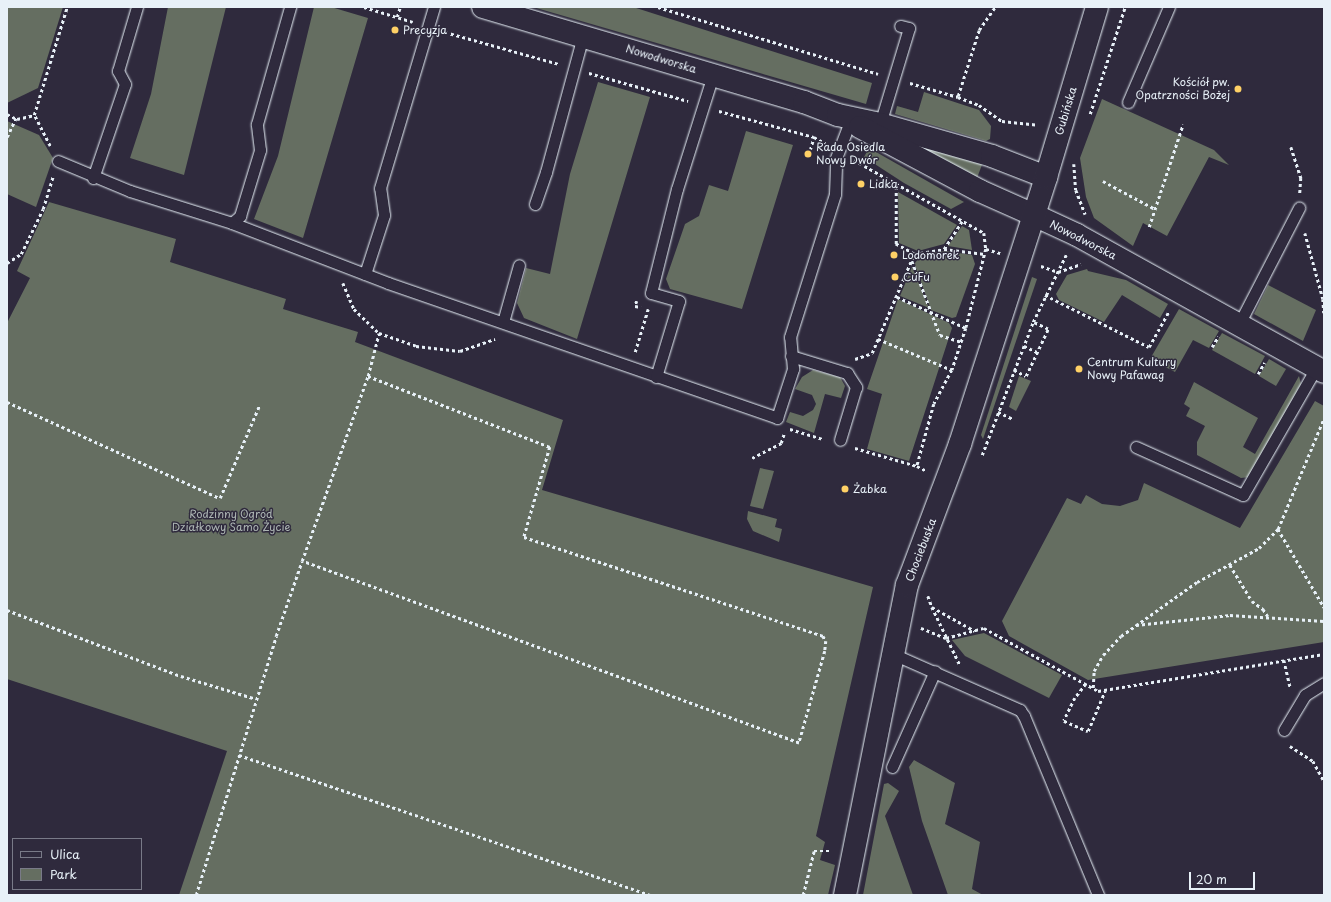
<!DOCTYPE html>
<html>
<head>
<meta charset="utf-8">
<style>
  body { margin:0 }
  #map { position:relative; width:1331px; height:902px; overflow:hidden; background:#2f2a3d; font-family:"Playpen Sans",sans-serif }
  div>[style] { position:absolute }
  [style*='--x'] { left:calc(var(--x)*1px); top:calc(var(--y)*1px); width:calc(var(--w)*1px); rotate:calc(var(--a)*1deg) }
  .green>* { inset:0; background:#656e61 }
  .path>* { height:2.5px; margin-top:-1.25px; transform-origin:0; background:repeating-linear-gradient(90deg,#e8f1f8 0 3px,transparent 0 6px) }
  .roads { filter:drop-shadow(0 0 1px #e8f1f8) drop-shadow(0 0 1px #e8f1f8) }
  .lane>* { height:11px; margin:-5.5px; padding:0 5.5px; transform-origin:5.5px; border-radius:5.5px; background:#2f2a3d }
  .street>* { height:22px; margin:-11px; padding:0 11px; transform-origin:11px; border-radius:11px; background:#2f2a3d }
  .secondary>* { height:22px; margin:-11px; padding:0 11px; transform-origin:11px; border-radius:11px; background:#2f2a3d }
  .dots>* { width:11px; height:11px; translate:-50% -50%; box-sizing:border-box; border:2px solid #2f2a3d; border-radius:50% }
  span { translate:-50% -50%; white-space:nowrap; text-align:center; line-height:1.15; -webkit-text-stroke:3px #2f2a3d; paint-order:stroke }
  .poi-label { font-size:11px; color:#e8f1f8 }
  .left { translate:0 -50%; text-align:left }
  .right { translate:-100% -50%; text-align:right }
  .street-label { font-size:11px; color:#e8f1f8 }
  .park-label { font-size:11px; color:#adb6b4 }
  .frame { position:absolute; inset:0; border:8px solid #e8f1f8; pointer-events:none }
  .legend { position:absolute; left:12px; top:838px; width:130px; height:52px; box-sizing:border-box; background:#2f2a3d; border:1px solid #797a88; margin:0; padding:5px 7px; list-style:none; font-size:12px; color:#e8f1f8 }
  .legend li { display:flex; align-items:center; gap:8px; height:20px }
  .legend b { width:20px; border:1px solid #797a88 }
  .scale { position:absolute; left:1189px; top:872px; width:66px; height:18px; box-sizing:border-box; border:2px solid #e8f1f8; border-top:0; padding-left:5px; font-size:12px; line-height:14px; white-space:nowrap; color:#e8f1f8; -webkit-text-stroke:3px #2f2a3d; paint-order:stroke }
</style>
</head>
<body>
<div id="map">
  <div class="green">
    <i style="clip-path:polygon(7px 7px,63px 7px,38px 88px,7px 103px)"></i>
    <i style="clip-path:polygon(168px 7px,226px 7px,184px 175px,130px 158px,151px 94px)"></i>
    <i style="clip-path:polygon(314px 7px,331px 7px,368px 18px,303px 238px,254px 219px,278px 156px)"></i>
    <i style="clip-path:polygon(533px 7px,633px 7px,872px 83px,866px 104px)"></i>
    <i style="clip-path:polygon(598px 82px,650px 97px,577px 339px,524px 318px,517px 303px,526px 268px,550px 274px,570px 174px)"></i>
    <i style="clip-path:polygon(924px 92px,979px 110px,991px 126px,990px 139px,986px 141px,895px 114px,897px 106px,918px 112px)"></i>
    <i style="clip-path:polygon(1102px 99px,1214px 150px,1229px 165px,1209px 157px,1167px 236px,1143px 223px,1133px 246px,1094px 218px,1086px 197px,1080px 158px)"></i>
    <i style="clip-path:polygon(7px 121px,39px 135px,53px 158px,36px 207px,7px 194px)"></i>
    <i style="clip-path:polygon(746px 131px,793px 145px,742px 309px,670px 289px,666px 279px,685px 224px,699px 216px,709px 185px,728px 191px)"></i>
    <i style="clip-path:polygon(916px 144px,983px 162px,977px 178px)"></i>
    <i style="clip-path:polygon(869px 148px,964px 202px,951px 209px,904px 183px,864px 157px)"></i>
    <i style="clip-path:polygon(898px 192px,957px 225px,944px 244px,918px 251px,899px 243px)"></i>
    <i style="clip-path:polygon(49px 202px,176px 239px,170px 262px,286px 299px,283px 309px,358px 332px,355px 342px,563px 420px,542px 490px,873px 587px,816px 836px,825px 842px,820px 860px,835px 865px,828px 895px,179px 895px,227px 751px,7px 679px,7px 323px,30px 278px,17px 271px)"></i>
    <i style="clip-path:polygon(962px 226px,969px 230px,972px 250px,948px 246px)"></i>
    <i style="clip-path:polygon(945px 251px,972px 255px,975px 264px,956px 317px,952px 318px,931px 310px,916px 268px,915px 263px,921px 255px)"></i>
    <i style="clip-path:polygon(912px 267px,929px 308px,900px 296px)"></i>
    <i style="clip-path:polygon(1087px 269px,1088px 271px,1126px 280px,1168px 304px,1160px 318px,1122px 295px,1104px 322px,1059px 300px,1056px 294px,1067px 275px)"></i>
    <i style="clip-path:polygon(1032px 277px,1037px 279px,983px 439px,981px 435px)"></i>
    <i style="clip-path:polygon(1268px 285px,1316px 310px,1303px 341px,1254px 314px)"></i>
    <i style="clip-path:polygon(898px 299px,949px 323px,952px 328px,909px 461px,867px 449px,882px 394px,867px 389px)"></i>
    <i style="clip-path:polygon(1179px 309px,1219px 331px,1209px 348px,1193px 340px,1175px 372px,1150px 359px)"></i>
    <i style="clip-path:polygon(1222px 333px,1265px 356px,1255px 374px,1212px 350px)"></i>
    <i style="clip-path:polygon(1269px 359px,1286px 369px,1276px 386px,1259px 376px)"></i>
    <i style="clip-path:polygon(813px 370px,840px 377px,845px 386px,841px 398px,825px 394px,814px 433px,786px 422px,790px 412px,803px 416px,813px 410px,816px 404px,812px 395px,795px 389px,802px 377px)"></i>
    <i style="clip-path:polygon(1019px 376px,1031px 381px,1016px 411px,1009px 407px)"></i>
    <i style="clip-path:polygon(1299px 376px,1301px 384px,1250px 477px,1241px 478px,1197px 455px,1197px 442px,1205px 426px,1186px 416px,1190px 408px,1184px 404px,1194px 382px,1258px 418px,1243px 447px,1255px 454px)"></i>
    <i style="clip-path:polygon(1315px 401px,1324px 406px,1324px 642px,1088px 680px,1009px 636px,1002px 621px,1067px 498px,1081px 504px,1086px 495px,1102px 504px,1120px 506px,1138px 500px,1144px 483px,1240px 528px)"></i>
    <i style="clip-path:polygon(760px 468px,774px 471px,763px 509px,750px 506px)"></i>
    <i style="clip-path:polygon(748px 511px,777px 519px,775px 527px,782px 529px,779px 542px,753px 531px,747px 519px)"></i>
    <i style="clip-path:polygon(984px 633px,1062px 675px,1049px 698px,965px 656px,952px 640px)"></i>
    <i style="clip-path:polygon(914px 760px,955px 783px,945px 824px,980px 842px,972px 889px,983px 895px,948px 895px,922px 821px,909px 767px)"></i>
    <i style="clip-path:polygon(888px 783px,899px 791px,885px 816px,913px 895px,863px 895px,884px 784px)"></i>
  </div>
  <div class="path">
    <i style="--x:364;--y:7;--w:51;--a:17"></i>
    <i style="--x:658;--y:7;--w:230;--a:16.9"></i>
    <i style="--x:397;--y:17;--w:10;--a:-73"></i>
    <i style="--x:445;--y:32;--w:118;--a:15.7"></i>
    <i style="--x:589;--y:73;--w:103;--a:15.8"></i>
    <i style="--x:910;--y:83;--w:50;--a:16.3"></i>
    <i style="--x:958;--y:97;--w:22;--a:21"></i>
    <i style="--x:979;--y:105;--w:28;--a:35"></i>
    <i style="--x:1002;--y:121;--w:36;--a:6"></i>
    <i style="--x:958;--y:96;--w:69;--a:-72.3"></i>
    <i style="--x:979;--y:30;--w:28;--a:-55"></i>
    <i style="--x:719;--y:111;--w:98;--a:15.3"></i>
    <i style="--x:814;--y:137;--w:13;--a:29"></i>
    <i style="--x:7;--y:114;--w:11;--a:27"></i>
    <i style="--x:17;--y:119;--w:17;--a:-13"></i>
    <i style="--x:1090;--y:114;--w:113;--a:-71.9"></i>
    <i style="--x:7;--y:137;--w:21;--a:-65"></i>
    <i style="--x:50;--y:146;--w:35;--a:-117"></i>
    <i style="--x:34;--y:115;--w:113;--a:-73"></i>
    <i style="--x:1291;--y:147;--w:33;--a:72"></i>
    <i style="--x:1301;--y:178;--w:15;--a:94"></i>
    <i style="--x:810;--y:150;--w:14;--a:-73"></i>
    <i style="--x:854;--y:160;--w:149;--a:29.3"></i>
    <i style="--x:984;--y:233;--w:16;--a:83"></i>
    <i style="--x:986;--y:249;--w:81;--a:104.2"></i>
    <i style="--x:966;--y:328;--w:44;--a:108.4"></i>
    <i style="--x:952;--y:370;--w:38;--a:118"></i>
    <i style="--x:934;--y:404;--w:64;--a:105.3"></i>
    <i style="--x:917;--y:466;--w:11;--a:27"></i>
    <i style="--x:1074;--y:164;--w:26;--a:86"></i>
    <i style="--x:1076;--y:190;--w:26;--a:69"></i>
    <i style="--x:1103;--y:181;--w:59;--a:28.3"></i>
    <i style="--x:1149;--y:227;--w:108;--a:-71.7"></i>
    <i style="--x:1305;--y:233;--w:68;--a:74.7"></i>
    <i style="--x:1323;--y:299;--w:14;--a:86"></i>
    <i style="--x:944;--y:249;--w:33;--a:-57"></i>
    <i style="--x:986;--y:249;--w:15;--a:16"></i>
    <i style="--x:914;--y:254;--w:30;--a:-9"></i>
    <i style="--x:944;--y:249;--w:41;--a:7"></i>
    <i style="--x:912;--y:261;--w:79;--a:69.3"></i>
    <i style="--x:940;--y:335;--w:22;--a:18"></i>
    <i style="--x:7;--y:263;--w:17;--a:-33"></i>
    <i style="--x:21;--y:254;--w:50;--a:-63.9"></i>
    <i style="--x:43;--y:209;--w:34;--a:-73"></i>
    <i style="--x:1041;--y:266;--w:18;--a:19"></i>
    <i style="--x:1058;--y:272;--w:24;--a:-19"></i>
    <i style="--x:343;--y:283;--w:28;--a:67"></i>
    <i style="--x:354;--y:309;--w:35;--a:44"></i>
    <i style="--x:379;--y:333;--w:39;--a:19"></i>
    <i style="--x:416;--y:346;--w:44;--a:6.5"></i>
    <i style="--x:460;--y:351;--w:37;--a:-19"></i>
    <i style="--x:1045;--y:295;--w:116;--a:26.6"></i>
    <i style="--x:1149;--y:347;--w:41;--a:-60.9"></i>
    <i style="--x:897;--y:297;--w:76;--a:24.2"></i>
    <i style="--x:637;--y:301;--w:5;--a:112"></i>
    <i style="--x:635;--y:306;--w:6;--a:9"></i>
    <i style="--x:878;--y:339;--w:80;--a:22.7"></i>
    <i style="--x:1024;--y:346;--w:14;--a:25"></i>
    <i style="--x:1212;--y:347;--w:12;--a:-59"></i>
    <i style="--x:635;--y:352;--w:45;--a:-73.2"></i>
    <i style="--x:855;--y:359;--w:18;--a:-19"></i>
    <i style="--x:872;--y:353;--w:108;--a:-67"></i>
    <i style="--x:914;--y:254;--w:21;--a:-151"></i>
    <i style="--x:896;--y:244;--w:59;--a:-90"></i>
    <i style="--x:1014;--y:370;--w:13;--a:27"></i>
    <i style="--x:1026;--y:376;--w:52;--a:-64.9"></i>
    <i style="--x:1048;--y:329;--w:17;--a:-155"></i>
    <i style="--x:1258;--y:374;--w:13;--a:-61"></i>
    <i style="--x:368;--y:376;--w:44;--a:-75.7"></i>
    <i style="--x:7;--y:402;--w:234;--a:24.3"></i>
    <i style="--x:220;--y:498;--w:100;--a:-67"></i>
    <i style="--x:998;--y:412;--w:17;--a:25"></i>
    <i style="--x:790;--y:429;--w:34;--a:17"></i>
    <i style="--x:855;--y:448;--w:65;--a:16.2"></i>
    <i style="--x:982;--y:455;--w:142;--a:-69"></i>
    <i style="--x:1033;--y:322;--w:75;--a:-63.8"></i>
    <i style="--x:752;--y:458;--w:33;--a:-27"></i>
    <i style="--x:781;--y:443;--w:9;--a:-72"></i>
    <i style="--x:1278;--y:529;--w:91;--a:59.5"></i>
    <i style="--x:1230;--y:565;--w:42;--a:58.6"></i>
    <i style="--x:1252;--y:601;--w:14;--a:36"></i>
    <i style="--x:1263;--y:609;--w:11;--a:56"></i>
    <i style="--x:928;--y:596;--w:12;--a:70"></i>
    <i style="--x:932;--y:607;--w:49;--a:29.2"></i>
    <i style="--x:932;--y:607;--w:64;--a:64.2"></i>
    <i style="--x:7;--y:610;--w:186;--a:20.8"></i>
    <i style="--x:181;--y:676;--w:78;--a:17"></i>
    <i style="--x:1136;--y:625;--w:95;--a:-6.1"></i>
    <i style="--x:1230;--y:615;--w:94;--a:3.7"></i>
    <i style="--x:921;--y:628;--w:27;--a:22"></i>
    <i style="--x:946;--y:638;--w:39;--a:-15"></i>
    <i style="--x:984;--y:628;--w:130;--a:28.9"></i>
    <i style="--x:1098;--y:691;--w:229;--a:-9.3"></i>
    <i style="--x:1284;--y:660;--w:28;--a:77"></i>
    <i style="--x:1086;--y:684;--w:18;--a:128"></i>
    <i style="--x:1075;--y:698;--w:25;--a:116"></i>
    <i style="--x:1064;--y:721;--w:26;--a:23"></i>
    <i style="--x:1088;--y:731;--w:43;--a:-67"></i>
    <i style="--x:1093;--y:688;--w:17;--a:-87"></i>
    <i style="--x:1094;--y:671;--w:18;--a:-61"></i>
    <i style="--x:1103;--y:655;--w:26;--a:-47"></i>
    <i style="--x:1121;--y:636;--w:93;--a:-35.4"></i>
    <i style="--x:1197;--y:582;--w:71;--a:-28.7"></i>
    <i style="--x:1259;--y:548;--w:27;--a:-45"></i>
    <i style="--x:1278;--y:529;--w:120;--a:-67.5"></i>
    <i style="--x:1290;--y:746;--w:27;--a:33"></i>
    <i style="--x:1313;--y:761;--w:23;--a:61"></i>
    <i style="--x:239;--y:755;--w:435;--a:18.8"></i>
    <i style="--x:196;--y:895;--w:271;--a:-72.8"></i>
    <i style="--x:276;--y:636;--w:79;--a:-70.9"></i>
    <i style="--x:302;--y:561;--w:196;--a:-70.4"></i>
    <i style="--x:368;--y:376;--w:195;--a:21.3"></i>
    <i style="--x:550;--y:447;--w:94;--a:106.1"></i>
    <i style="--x:524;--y:537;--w:315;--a:18.3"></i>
    <i style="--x:823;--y:636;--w:6;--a:59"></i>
    <i style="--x:826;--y:641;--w:10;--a:96"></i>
    <i style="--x:825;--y:651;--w:96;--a:105.8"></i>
    <i style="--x:799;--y:743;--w:529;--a:-159.89"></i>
    <i style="--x:803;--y:895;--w:45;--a:-76"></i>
    <i style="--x:814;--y:851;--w:18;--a:0"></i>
  </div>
  <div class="roads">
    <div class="lane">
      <i style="--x:1128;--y:102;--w:103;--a:-66.7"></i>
      <i style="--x:880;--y:124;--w:100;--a:-73.2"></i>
      <i style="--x:909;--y:28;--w:9;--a:-167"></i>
      <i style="--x:58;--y:161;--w:78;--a:22.6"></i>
      <i style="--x:130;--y:191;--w:107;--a:17.4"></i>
      <i style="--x:232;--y:223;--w:167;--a:21"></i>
      <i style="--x:388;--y:283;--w:412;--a:19.1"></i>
      <i style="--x:777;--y:418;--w:52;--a:-71.9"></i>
      <i style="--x:793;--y:369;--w:32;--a:-95"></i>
      <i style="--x:790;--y:337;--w:150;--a:-72.5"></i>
      <i style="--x:835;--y:194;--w:36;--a:-88"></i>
      <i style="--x:836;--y:158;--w:39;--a:-69"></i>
      <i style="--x:93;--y:178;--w:99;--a:-71.2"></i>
      <i style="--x:125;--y:84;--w:15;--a:-118"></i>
      <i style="--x:118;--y:71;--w:67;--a:-73.5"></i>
      <i style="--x:535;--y:204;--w:34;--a:-71"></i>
      <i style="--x:546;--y:172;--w:141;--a:-74.8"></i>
      <i style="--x:232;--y:223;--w:11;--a:-41"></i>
      <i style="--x:240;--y:216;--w:69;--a:-73.1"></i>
      <i style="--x:260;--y:150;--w:26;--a:-97"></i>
      <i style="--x:257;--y:124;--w:122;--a:-74.2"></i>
      <i style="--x:365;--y:274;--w:62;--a:-72.1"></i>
      <i style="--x:384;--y:215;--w:27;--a:-98"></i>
      <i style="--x:380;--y:188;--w:189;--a:-73.4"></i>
      <i style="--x:503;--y:322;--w:59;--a:-74.3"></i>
      <i style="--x:1239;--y:324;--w:131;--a:-62.7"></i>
      <i style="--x:791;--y:356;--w:59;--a:16.9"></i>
      <i style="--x:847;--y:373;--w:17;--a:57"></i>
      <i style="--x:856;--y:387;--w:55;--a:106.8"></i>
      <i style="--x:656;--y:377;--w:79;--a:-73.2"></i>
      <i style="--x:679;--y:301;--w:29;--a:-164"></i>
      <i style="--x:651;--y:293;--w:107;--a:-76"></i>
      <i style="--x:677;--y:189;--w:120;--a:-72.5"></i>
      <i style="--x:1136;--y:447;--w:117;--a:24.2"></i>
      <i style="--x:1243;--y:495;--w:146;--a:-60.1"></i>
      <i style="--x:893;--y:654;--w:139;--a:23.8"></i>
      <i style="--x:1020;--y:710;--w:7;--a:56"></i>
      <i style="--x:1024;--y:716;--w:194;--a:67.5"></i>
      <i style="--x:1284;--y:730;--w:41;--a:-59"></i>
      <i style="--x:1305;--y:695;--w:22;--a:-32"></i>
      <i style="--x:892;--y:767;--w:105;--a:-65.9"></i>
    </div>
    <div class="street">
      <i style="--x:1034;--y:215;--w:47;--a:24.9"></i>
      <i style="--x:1077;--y:235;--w:282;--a:29"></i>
    </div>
    <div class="secondary">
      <i style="--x:483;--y:7;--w:335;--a:16.5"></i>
      <i style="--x:804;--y:102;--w:36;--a:21"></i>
      <i style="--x:838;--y:115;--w:43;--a:12.1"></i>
      <i style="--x:880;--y:124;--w:116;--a:15.9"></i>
      <i style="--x:992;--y:156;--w:58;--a:21.3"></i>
      <i style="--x:860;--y:127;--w:136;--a:28.1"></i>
      <i style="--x:980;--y:191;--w:59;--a:24"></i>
      <i style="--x:845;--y:895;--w:316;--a:-78.7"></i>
      <i style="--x:907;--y:585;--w:151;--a:-69.4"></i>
      <i style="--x:960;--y:444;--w:281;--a:-72.1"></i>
      <i style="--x:1046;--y:177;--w:177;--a:-73.3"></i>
    </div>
  </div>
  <div class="dots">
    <i style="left:395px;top:30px;background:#ffd166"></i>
    <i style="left:1238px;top:89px;background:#ffd166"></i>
    <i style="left:808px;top:154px;background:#ffd166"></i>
    <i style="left:861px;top:184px;background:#ffd166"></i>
    <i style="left:894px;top:255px;background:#ffd166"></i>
    <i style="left:895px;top:277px;background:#ffd166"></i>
    <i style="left:1079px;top:369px;background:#ffd166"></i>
    <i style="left:845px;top:489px;background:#ffd166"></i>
  </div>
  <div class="poi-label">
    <span class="left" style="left:403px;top:30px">Precyzja</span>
    <span class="right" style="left:1230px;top:89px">Kościół pw.<br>Opatrzności Bożej</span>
    <span class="left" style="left:816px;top:154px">Rada Osiedla<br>Nowy Dwór</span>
    <span class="left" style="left:869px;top:184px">Lidka</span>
    <span class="left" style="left:902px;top:255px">Lodomorek</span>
    <span class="left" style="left:903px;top:277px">CuFu</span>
    <span class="left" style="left:1087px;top:369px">Centrum Kultury<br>Nowy Pafawag</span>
    <span class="left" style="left:853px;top:489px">Żabka</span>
  </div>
  <div class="street-label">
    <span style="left:661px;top:59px;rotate:17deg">Nowodworska</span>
    <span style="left:1066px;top:111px;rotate:-73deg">Gubińska</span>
    <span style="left:1083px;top:240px;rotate:27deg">Nowodworska</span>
    <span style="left:921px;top:550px;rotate:-69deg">Chociebuska</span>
  </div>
  <div class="park-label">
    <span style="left:231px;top:521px">Rodzinny Ogród<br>Działkowy Samo Życie</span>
  </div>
  <div class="frame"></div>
  <ul class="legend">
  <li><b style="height:5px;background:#2f2a3d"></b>Ulica</li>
  <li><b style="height:11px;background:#656e61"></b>Park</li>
  </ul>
  <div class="scale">20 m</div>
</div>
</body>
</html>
